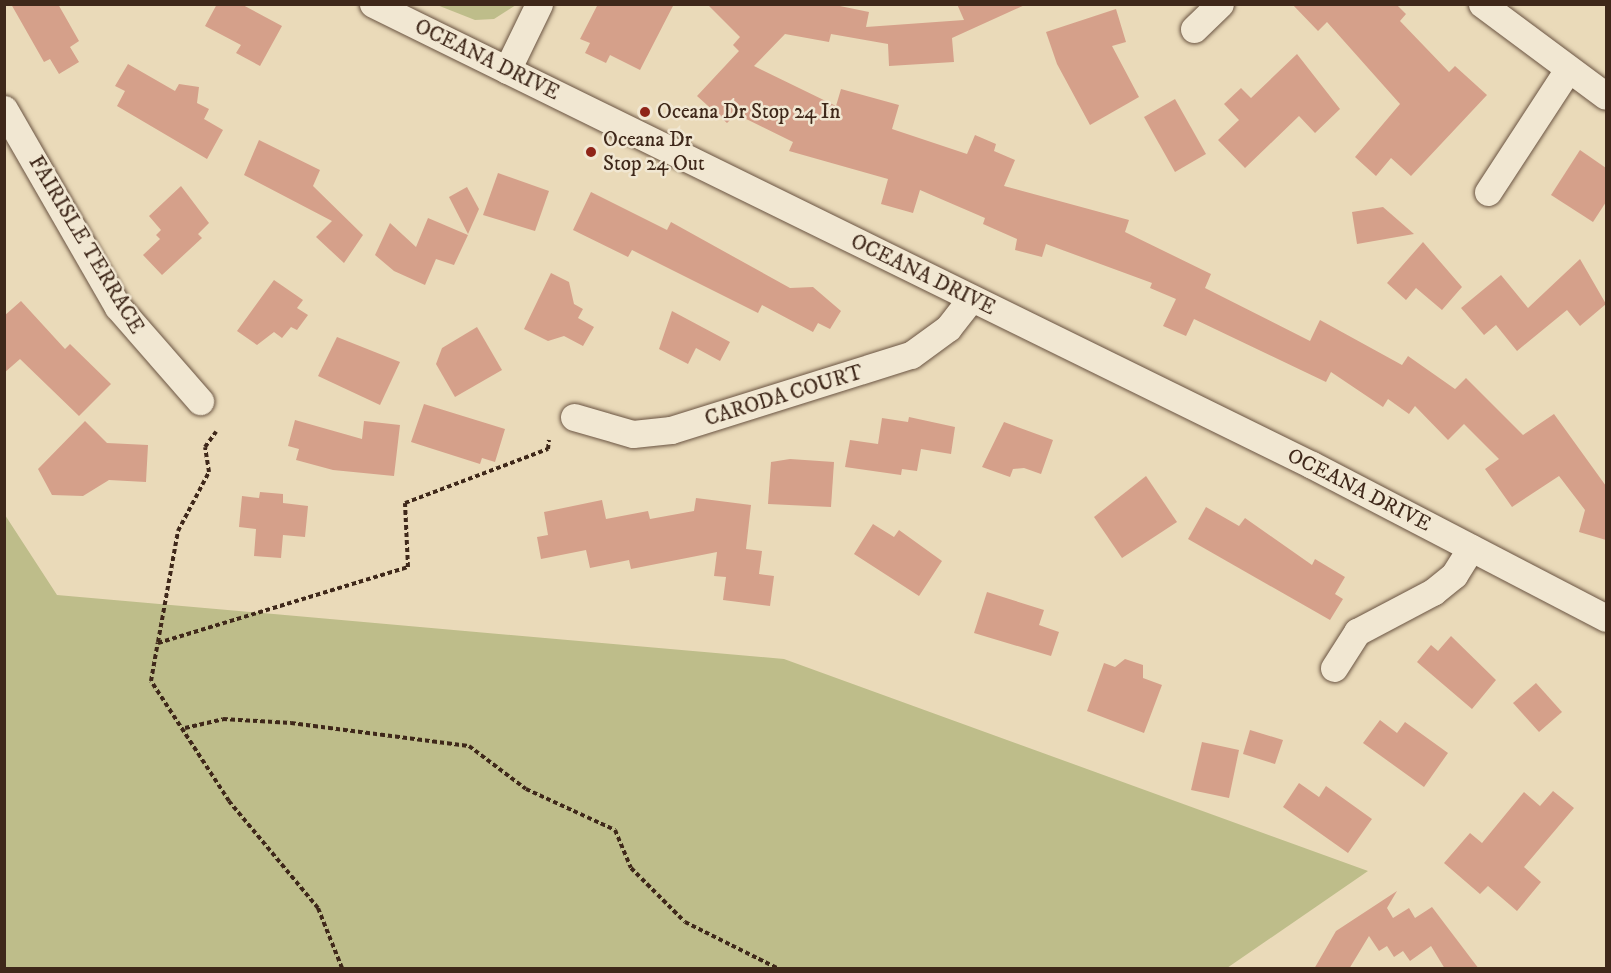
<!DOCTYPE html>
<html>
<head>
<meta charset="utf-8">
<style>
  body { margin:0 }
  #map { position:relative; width:1611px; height:973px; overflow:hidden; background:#eadab9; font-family:"IM FELL DW Pica",serif }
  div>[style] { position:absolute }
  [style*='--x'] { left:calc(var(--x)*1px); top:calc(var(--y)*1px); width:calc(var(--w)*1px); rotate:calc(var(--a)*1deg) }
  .green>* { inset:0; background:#bebd8a }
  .building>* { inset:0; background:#d5a08a }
  .path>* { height:4px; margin-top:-2px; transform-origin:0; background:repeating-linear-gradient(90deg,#3f281a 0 4.5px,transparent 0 7.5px) }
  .roads { filter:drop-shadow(0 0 2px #6a5442) drop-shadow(0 0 2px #6a5442) }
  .minor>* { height:27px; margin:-13.5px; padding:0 13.5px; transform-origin:13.5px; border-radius:13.5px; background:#f1e7d2 }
  .dots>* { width:16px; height:16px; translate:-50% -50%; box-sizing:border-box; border:3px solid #f1e7d2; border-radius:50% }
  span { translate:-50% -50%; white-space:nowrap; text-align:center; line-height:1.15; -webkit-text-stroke:5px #f1e7d2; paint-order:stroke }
  .street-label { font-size:21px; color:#3f281a }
  .poi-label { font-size:21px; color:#3f281a }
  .left { translate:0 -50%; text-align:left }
  .frame { position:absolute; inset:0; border:6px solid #3f281a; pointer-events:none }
</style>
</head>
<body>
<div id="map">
  <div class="green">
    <i style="clip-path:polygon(437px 5px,516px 5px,494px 19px,475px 20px)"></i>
    <i style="clip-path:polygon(5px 515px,57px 595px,784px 659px,1368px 871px,1227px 968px,5px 968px)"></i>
  </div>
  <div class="building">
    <i style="clip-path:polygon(11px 4px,58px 4px,79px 41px,70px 47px,79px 62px,59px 74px,50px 59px,44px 62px)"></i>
    <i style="clip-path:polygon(217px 4px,241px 4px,282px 26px,260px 66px,236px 53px,241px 45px,205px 26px)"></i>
    <i style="clip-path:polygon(598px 4px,674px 4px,640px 70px,610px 55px,606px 63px,585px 53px,590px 43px,580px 39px)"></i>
    <i style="clip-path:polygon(707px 4px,830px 4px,869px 12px,866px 27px,964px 20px,957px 4px,1027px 4px,952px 38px,954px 62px,889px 66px,888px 44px,831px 34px,829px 42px,785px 34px,754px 66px,836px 106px,841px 89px,899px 105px,892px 129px,967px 154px,975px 135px,996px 144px,994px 151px,1015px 160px,1004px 186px,1129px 220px,1125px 232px,1211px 274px,1205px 288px,1310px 341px,1320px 320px,1402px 365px,1408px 356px,1455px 389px,1466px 378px,1523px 435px,1554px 414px,1606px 486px,1606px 540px,1579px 532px,1585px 510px,1559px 476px,1512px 507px,1485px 469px,1499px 459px,1464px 424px,1448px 440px,1415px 406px,1409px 414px,1388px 399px,1383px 407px,1331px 372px,1326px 382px,1194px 319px,1186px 336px,1163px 326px,1176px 299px,1150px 288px,1152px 283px,1046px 244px,1042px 257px,1015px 250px,1017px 239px,983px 224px,985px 218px,920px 190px,913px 213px,881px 204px,888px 179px,789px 151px,793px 142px,736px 114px,727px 123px,697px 96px,739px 51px,733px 45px,740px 37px)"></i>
    <i style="clip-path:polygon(1292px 4px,1396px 4px,1406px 14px,1400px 21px,1449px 72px,1455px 66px,1487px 95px,1411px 176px,1391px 158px,1376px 176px,1355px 157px,1400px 104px,1327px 22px,1318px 31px)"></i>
    <i style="clip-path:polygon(1116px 9px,1126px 42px,1112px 46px,1139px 97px,1090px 125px,1057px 64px,1046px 32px)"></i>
    <i style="clip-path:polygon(1297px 54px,1340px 109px,1315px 133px,1299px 116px,1245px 168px,1218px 140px,1239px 120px,1224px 104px,1241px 88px,1251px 98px)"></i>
    <i style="clip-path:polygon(128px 64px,175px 91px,179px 84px,199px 87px,197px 103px,209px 109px,204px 119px,223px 130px,207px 159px,117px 106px,125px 91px,115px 86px)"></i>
    <i style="clip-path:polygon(1175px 99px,1206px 154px,1175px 172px,1144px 117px)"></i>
    <i style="clip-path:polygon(259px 140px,320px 170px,313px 186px,363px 235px,344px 263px,316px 237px,332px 221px,244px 175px)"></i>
    <i style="clip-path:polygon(1580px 150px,1606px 168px,1606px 202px,1593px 222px,1551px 195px)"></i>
    <i style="clip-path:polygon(498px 173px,549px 191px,535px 231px,483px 215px)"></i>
    <i style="clip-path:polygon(181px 186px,209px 223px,198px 234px,202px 238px,162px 275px,143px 255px,160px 239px,156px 235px,161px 230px,149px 216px)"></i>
    <i style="clip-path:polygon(467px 187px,479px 209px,468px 234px,449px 197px)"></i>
    <i style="clip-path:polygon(591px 192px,667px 230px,671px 222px,790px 288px,813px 287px,841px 311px,830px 329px,818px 323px,813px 332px,762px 305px,758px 313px,632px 250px,628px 257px,573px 230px)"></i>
    <i style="clip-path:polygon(1383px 207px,1414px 234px,1357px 244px,1352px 212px)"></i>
    <i style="clip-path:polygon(428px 218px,468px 235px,454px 265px,436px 259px,425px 285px,394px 271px,375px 255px,390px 223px,416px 247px)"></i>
    <i style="clip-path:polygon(1423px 242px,1462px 287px,1442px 310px,1416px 288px,1406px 300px,1387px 283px)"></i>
    <i style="clip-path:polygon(1580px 259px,1606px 304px,1580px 326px,1567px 310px,1517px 351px,1496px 325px,1484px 335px,1461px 308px,1501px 275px,1528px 308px)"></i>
    <i style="clip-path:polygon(551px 273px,569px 282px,574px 304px,583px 309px,578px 318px,594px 327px,583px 346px,564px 336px,548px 341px,524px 329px)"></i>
    <i style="clip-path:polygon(274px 280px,303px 300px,297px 308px,308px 315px,297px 330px,291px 327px,282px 338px,274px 332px,257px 345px,237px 331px)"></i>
    <i style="clip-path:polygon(21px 301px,65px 349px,70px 344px,111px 384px,79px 416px,20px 359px,4px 373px,4px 316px)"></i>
    <i style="clip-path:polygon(672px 311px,730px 342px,720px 361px,696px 348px,688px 364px,659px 349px)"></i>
    <i style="clip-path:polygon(477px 327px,502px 370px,455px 397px,436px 364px,442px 348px)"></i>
    <i style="clip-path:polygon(337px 337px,400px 362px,380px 405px,318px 376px)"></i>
    <i style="clip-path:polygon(424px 404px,505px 429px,495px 462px,482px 458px,480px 464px,411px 442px)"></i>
    <i style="clip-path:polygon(909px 417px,955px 427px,951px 454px,921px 449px,917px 471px,902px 469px,901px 475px,845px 467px,850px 440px,878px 444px,882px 418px,908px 422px)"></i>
    <i style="clip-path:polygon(295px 420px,362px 439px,364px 421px,400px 425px,394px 476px,333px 470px,296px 460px,299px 449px,288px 446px)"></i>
    <i style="clip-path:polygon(85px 421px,107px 443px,148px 445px,146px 482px,109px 480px,83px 496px,52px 495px,38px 469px)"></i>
    <i style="clip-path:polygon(1004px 422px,1053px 440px,1041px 474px,1024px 468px,1013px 469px,1010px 477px,982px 467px)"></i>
    <i style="clip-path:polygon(790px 459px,834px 462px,831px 507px,768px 504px,771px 462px)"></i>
    <i style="clip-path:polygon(1146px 476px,1177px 522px,1122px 558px,1094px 517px)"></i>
    <i style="clip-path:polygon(260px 492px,283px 494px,283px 503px,308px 506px,305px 537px,283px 535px,281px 558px,254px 556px,256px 529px,239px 527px,242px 496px,259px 498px)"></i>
    <i style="clip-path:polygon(696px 498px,751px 505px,746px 549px,762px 551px,759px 574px,774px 576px,770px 606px,723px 600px,726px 577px,714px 576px,717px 552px,631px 569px,629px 560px,590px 568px,586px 550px,541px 559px,537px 537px,548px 535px,544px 512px,602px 500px,606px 519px,648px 511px,650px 519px,694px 511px)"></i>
    <i style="clip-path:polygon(1206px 507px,1239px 526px,1245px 518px,1312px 565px,1315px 559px,1345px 577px,1335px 594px,1343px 599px,1330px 620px,1188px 539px)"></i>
    <i style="clip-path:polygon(873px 524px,894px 537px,899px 530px,942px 561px,919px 596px,854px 554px)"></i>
    <i style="clip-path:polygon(987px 592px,1044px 610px,1039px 625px,1059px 632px,1051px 656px,974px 633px)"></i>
    <i style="clip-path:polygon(1451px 636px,1496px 680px,1472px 709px,1417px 662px,1431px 645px,1438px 651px)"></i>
    <i style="clip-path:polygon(1125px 659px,1143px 665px,1143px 678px,1162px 685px,1144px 733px,1087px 711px,1104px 663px,1115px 667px)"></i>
    <i style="clip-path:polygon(1536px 683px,1562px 712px,1539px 732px,1513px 703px)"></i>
    <i style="clip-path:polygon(1380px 720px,1397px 733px,1405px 722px,1448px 753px,1424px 787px,1363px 743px)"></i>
    <i style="clip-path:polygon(1250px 730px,1283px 740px,1275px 764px,1243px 754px)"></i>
    <i style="clip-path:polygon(1202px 742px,1239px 750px,1229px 798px,1191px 790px)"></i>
    <i style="clip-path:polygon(1299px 783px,1319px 797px,1326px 786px,1372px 819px,1348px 853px,1283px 807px)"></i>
    <i style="clip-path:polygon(1553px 791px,1574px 808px,1524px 867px,1541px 882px,1517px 911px,1488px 886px,1480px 894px,1444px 863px,1470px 833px,1482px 843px,1524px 792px,1540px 806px)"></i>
    <i style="clip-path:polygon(1397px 891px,1387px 908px,1393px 918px,1409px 908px,1415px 918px,1432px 907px,1479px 969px,1445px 969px,1431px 946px,1410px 961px,1403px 951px,1394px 957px,1387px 946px,1379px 951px,1369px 936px,1349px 969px,1314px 969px,1336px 931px)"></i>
  </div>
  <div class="path">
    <i style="--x:158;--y:642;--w:113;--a:-79.8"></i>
    <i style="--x:178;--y:531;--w:67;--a:-62.3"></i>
    <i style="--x:209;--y:472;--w:25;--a:-99"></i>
    <i style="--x:205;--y:447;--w:19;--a:-54"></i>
    <i style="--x:185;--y:728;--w:39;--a:-13"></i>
    <i style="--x:223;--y:719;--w:68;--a:3.4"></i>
    <i style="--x:291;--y:723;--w:179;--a:7.4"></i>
    <i style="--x:469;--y:746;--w:71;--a:37"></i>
    <i style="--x:526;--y:789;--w:98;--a:24.7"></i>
    <i style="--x:615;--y:830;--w:41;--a:67.2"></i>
    <i style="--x:631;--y:868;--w:76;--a:45"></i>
    <i style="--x:685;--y:922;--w:103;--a:26.6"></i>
    <i style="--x:342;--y:968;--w:65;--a:-111.8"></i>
    <i style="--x:318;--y:908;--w:139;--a:-129.8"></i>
    <i style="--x:229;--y:801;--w:143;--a:-123"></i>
    <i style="--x:151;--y:681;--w:39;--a:-80"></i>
    <i style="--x:158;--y:643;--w:261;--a:-16.9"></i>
    <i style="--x:408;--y:567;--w:64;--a:-92.7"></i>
    <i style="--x:405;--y:503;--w:153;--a:-20.7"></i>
    <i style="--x:548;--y:449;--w:9;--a:-84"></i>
  </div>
  <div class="roads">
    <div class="minor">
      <i style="--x:373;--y:4;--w:1046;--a:26.15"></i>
      <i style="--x:1312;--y:465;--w:331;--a:27.5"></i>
      <i style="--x:1482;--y:4;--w:154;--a:36.6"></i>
      <i style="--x:1194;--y:29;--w:36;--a:-44"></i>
      <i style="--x:507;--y:70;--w:73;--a:-64.1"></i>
      <i style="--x:4;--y:109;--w:228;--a:60.1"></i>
      <i style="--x:118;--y:307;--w:125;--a:48.9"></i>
      <i style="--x:1488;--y:192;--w:145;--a:-56.9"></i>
      <i style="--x:574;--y:417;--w:61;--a:16.1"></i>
      <i style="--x:633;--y:434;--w:38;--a:-6"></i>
      <i style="--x:671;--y:430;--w:251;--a:-17.4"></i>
      <i style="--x:911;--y:355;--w:46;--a:-36.1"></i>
      <i style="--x:948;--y:328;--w:37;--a:-52"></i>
      <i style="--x:1334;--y:668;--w:43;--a:-57.4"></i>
      <i style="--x:1357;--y:632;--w:86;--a:-27.8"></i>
      <i style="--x:1433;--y:592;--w:27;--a:-39"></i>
      <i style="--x:1454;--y:575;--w:32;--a:-58"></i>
    </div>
  </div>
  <div class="dots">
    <i style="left:645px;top:112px;background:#8f2418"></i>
    <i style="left:591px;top:152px;background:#8f2418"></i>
  </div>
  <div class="street-label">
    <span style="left:487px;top:60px;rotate:26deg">OCEANA DRIVE</span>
    <span style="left:86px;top:245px;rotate:59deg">FAIRISLE TERRACE</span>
    <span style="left:923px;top:275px;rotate:26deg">OCEANA DRIVE</span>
    <span style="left:784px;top:396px;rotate:-17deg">CARODA COURT</span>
    <span style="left:1359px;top:490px;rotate:27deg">OCEANA DRIVE</span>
  </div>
  <div class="poi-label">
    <span class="left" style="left:657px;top:112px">Oceana Dr Stop 24 In</span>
    <span class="left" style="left:603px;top:152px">Oceana Dr<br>Stop 24 Out</span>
  </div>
  <div class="frame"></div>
</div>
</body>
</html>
